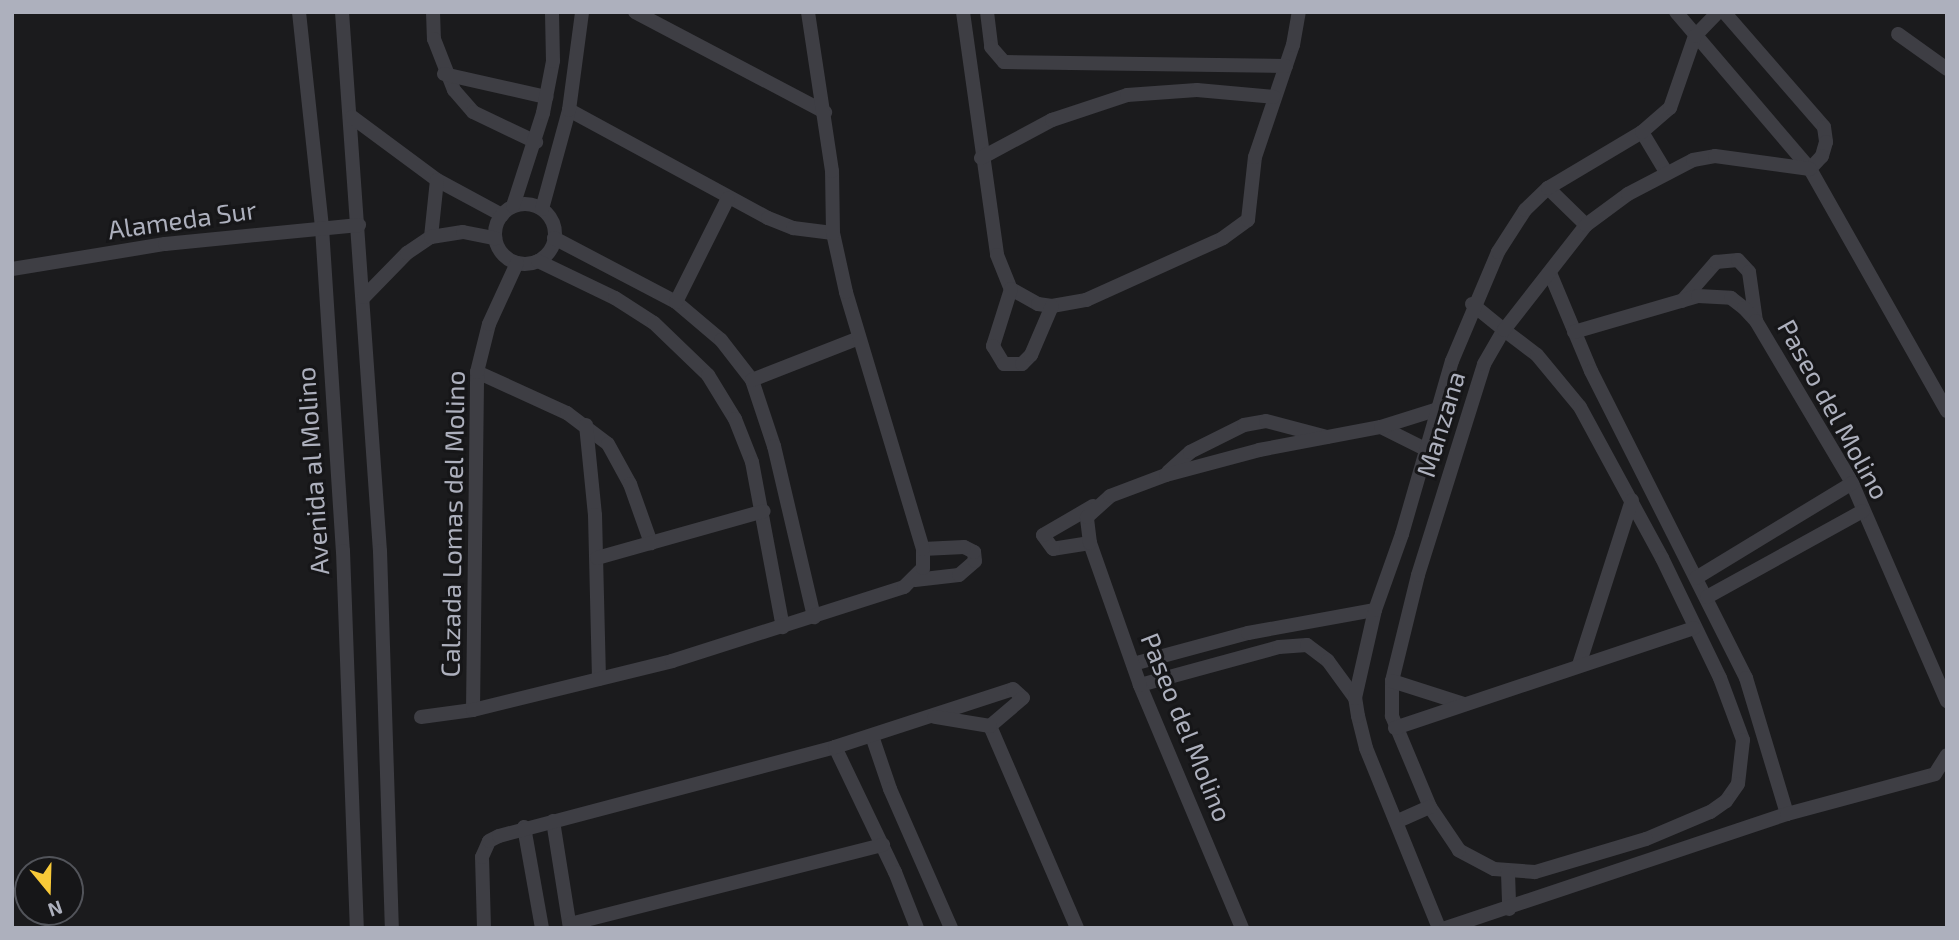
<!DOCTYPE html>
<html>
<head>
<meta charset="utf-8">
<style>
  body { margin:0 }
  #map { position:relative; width:1959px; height:940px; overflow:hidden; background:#1b1b1d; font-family:"Exo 2",sans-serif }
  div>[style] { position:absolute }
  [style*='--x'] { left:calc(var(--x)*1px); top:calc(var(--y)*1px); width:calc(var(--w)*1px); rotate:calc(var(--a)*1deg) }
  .minor>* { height:14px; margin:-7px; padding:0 7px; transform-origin:7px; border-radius:7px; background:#3e3e44 }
  .minor>.ring { margin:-7px; padding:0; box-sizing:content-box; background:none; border:14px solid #3e3e44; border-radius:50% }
  span { translate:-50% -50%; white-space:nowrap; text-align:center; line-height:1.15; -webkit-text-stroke:6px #161618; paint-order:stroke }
  .street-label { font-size:26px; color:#adb0bd }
  .frame { position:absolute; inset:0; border:14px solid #adb0bd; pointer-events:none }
  .north { position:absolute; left:14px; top:856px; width:70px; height:70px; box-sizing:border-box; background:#161618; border:2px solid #52545a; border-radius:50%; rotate:161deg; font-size:19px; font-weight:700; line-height:28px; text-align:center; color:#adb0bd }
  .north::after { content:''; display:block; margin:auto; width:24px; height:32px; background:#f8c938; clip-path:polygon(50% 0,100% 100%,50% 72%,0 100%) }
</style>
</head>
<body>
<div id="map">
  <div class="minor">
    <i style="--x:299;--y:12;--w:217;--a:83.9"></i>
    <i style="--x:322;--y:228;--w:324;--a:86.3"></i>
    <i style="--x:343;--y:551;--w:377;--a:87.9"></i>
    <i style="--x:342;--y:12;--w:540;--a:85.97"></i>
    <i style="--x:380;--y:551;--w:377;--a:88.2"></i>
    <i style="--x:433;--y:12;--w:27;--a:88"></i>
    <i style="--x:434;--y:39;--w:55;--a:68.6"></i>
    <i style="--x:454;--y:90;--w:29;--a:49"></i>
    <i style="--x:473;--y:112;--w:70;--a:25.5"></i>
    <i style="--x:635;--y:12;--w:215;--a:27.8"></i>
    <i style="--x:963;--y:12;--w:245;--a:82"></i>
    <i style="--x:997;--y:255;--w:37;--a:68"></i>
    <i style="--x:1011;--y:289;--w:31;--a:29"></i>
    <i style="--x:1038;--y:304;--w:14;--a:8"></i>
    <i style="--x:1052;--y:306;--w:35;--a:-10"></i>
    <i style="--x:1086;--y:300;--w:150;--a:-24.3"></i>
    <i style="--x:1223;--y:238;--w:31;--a:-36"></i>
    <i style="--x:1248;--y:220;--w:63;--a:-83.7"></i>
    <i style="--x:1255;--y:157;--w:118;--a:-71.3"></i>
    <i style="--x:1293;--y:45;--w:34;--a:-80"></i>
    <i style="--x:987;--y:12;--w:35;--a:83"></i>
    <i style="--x:991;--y:47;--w:20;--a:49"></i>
    <i style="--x:1004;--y:62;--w:282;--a:0.8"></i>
    <i style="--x:1676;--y:12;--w:206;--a:49.5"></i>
    <i style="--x:1810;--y:169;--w:278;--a:60.5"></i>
    <i style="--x:1724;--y:12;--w:152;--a:49"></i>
    <i style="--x:1824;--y:127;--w:15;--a:82"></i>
    <i style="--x:1826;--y:142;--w:15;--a:106"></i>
    <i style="--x:1822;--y:156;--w:18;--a:133"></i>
    <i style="--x:1898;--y:34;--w:60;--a:35.5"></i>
    <i style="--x:444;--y:74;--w:105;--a:12.7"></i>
    <i style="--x:569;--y:110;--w:226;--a:28.5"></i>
    <i style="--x:768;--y:218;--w:27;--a:22"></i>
    <i style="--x:793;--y:228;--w:40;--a:7.1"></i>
    <i style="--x:352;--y:117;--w:106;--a:36.5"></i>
    <i style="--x:437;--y:180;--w:74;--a:28.3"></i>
    <i style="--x:1642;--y:132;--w:47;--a:59"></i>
    <i style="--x:981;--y:158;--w:81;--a:-28.2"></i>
    <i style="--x:1052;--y:120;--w:79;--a:-18.4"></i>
    <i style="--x:1127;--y:95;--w:70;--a:-4.1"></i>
    <i style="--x:1197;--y:90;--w:77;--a:5.2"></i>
    <i style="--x:1548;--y:188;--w:53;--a:44.2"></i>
    <i class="ring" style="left:495px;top:204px;width:46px;height:46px"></i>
    <i style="--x:513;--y:206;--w:98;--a:-72.1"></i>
    <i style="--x:543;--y:113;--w:53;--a:-79.1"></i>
    <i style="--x:553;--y:61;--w:49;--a:-91.2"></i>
    <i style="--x:542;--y:209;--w:103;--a:-74.7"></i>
    <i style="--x:569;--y:110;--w:99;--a:-82.4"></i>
    <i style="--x:431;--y:237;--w:57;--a:-84"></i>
    <i style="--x:554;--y:238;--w:138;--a:27.7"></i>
    <i style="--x:676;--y:302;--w:59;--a:40.2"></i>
    <i style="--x:721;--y:340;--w:51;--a:52.2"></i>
    <i style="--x:752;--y:380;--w:70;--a:71.6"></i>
    <i style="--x:774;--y:446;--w:176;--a:76.8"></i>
    <i style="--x:538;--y:261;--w:85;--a:25.7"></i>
    <i style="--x:615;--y:298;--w:46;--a:32.7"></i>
    <i style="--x:654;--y:323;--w:75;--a:43.9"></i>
    <i style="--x:708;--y:375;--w:52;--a:58.5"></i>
    <i style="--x:735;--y:419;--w:46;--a:68.4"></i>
    <i style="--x:752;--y:462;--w:168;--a:79.4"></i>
    <i style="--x:12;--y:269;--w:155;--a:-9.3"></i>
    <i style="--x:165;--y:244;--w:195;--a:-5.6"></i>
    <i style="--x:1550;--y:273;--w:106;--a:67.3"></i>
    <i style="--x:1591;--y:371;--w:344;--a:63.2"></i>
    <i style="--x:1746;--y:678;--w:142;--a:73.2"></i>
    <i style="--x:1011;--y:289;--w:60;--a:107.5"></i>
    <i style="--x:993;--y:346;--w:21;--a:59"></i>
    <i style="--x:1004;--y:364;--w:18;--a:0"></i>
    <i style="--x:1022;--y:364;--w:13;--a:-45"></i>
    <i style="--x:1031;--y:355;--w:53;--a:-66.8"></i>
    <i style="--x:364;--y:297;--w:62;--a:-45.7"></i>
    <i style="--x:407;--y:253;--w:29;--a:-34"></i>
    <i style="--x:431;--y:237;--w:32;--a:-9"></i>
    <i style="--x:463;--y:232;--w:33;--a:11"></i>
    <i style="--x:1682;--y:301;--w:52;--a:-48.9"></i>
    <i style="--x:1716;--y:262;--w:22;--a:-5"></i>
    <i style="--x:1738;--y:260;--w:16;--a:47"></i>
    <i style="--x:1749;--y:272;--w:49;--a:81.9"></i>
    <i style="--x:676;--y:302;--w:116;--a:-63.4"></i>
    <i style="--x:1472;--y:304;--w:41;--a:39.1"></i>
    <i style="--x:1504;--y:330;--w:41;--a:37.1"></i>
    <i style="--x:1537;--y:355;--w:67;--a:50.4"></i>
    <i style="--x:1580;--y:407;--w:172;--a:61.5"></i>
    <i style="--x:1662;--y:558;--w:133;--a:64.2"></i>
    <i style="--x:1720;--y:678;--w:66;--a:69.6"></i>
    <i style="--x:1743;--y:740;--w:44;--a:96.5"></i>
    <i style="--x:1738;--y:784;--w:21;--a:125"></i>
    <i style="--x:1726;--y:801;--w:19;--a:145"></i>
    <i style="--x:1710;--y:812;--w:69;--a:157.1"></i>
    <i style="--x:1646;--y:839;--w:116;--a:163.4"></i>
    <i style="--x:1535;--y:872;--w:41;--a:-175.8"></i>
    <i style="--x:1494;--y:869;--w:40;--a:-152"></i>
    <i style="--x:1459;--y:850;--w:52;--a:-124"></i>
    <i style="--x:1430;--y:807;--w:99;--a:-112.7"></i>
    <i style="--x:1392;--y:716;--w:35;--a:-90"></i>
    <i style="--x:1392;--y:681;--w:109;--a:-76.2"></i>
    <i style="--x:1418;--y:575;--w:221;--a:-72.6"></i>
    <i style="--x:1484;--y:364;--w:39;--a:-60"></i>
    <i style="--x:1504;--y:330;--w:133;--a:-52"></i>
    <i style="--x:1586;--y:225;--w:52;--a:-36.4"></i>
    <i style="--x:1628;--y:194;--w:73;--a:-27.6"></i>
    <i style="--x:1693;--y:160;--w:22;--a:-10"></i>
    <i style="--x:1715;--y:156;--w:96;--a:7.8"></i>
    <i style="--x:1574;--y:332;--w:129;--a:-16.2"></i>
    <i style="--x:1698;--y:296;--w:33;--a:3"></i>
    <i style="--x:1731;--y:298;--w:16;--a:38"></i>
    <i style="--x:1744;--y:308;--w:18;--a:47"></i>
    <i style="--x:1756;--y:321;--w:188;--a:59.3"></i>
    <i style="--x:1852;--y:483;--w:238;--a:66.5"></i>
    <i style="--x:477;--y:372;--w:99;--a:24.5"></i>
    <i style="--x:567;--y:413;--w:51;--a:37.1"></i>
    <i style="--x:608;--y:444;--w:46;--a:61.2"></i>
    <i style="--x:630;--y:484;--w:63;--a:70.4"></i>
    <i style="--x:752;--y:380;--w:115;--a:-21.4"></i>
    <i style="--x:586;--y:425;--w:90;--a:84.3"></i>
    <i style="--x:595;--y:515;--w:164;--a:88.6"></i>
    <i style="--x:1381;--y:427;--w:51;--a:26.6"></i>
    <i style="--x:1168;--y:472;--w:30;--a:-42"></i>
    <i style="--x:1190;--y:452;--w:60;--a:-26.6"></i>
    <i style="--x:1244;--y:425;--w:22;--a:-10"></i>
    <i style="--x:1266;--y:421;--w:63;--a:14.7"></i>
    <i style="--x:1090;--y:543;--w:37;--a:171"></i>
    <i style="--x:1053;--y:549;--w:17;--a:-126"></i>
    <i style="--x:1043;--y:535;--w:58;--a:-30.1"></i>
    <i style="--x:597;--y:558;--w:173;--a:-15.7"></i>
    <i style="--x:1696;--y:578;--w:183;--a:-31.3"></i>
    <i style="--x:915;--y:580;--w:44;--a:-6.5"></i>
    <i style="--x:959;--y:575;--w:21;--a:-41"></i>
    <i style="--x:975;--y:561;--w:9;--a:-96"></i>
    <i style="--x:974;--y:552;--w:11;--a:-153"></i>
    <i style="--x:964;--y:547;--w:41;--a:177.2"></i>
    <i style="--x:1707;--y:597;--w:178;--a:-28.9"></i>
    <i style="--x:1133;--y:664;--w:119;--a:-15.1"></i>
    <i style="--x:1248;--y:633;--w:129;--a:-10.3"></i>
    <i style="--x:1579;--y:665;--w:173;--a:-72.2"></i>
    <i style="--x:1392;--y:681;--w:76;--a:17.7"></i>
    <i style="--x:1140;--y:685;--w:144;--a:-15.3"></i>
    <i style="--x:1279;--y:647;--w:28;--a:-4"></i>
    <i style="--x:1307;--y:645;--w:26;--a:37"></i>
    <i style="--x:1328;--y:661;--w:46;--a:53.9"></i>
    <i style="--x:473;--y:710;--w:338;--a:-89.3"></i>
    <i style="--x:477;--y:372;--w:49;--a:-76"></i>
    <i style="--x:489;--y:324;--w:67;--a:-65.3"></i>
    <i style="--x:421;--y:717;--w:52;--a:-7.7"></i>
    <i style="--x:473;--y:710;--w:205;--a:-13.8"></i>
    <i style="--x:672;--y:661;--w:244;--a:-17.7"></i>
    <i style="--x:904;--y:587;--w:27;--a:-45"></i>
    <i style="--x:923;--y:568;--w:19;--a:-90"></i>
    <i style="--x:923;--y:549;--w:268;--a:-106.7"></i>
    <i style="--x:846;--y:292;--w:60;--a:-102.4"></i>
    <i style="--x:833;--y:233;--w:62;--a:-90.9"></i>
    <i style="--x:832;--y:171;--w:161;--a:-98.6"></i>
    <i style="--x:990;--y:726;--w:220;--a:66.7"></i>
    <i style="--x:1395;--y:728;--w:315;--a:-18.5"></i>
    <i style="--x:872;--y:736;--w:56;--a:71.2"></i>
    <i style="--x:890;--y:789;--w:152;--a:66.3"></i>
    <i style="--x:835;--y:747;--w:139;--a:64.4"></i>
    <i style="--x:895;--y:872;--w:60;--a:68.6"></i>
    <i style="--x:553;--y:821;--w:108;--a:81"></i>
    <i style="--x:1398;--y:821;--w:35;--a:-24"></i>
    <i style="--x:524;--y:827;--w:103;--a:79.9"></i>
    <i style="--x:1508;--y:873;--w:36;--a:88"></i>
    <i style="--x:570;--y:924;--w:323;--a:-14.2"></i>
    <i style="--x:484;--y:928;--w:71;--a:-91.6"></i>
    <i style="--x:482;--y:857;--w:17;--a:-66"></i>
    <i style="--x:489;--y:841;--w:11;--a:-27"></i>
    <i style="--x:499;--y:836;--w:348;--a:-14.8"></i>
    <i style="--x:835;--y:747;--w:187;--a:-18"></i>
    <i style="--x:1013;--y:689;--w:13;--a:42"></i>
    <i style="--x:1023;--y:698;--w:43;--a:139.7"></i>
    <i style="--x:990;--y:726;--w:56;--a:-170.7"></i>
    <i style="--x:1242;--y:928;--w:264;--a:-112.8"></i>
    <i style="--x:1140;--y:685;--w:151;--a:-109.4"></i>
    <i style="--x:1090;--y:543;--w:26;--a:-97"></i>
    <i style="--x:1087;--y:517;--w:31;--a:-42"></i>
    <i style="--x:1110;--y:496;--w:60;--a:-20.6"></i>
    <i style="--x:1166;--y:475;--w:96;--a:-15"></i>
    <i style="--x:1259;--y:450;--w:124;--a:-10.7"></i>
    <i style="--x:1381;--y:427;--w:60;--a:-17.5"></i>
    <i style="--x:1439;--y:928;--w:194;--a:-112.1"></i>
    <i style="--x:1366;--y:748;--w:33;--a:-104"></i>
    <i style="--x:1358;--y:716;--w:18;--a:-99"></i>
    <i style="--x:1355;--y:698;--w:90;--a:-77.2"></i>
    <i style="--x:1375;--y:610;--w:81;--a:-70.4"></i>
    <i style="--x:1402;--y:534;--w:180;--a:-73.9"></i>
    <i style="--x:1452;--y:361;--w:118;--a:-67.1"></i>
    <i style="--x:1498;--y:252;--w:50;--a:-57.3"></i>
    <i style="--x:1525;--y:210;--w:32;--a:-44"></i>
    <i style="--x:1548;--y:188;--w:109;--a:-30.8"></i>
    <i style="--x:1642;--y:132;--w:37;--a:-41"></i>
    <i style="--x:1670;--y:108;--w:76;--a:-70.9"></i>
    <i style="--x:1695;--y:36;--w:33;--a:-46"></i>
    <i style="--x:1446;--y:928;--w:360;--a:-18.5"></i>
    <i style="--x:1787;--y:814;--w:153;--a:-15.1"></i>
    <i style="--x:1935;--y:774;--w:22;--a:-58"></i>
  </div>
  <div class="street-label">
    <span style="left:182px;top:219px;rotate:-8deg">Alameda Sur</span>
    <span style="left:1834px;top:409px;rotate:61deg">Paseo del Molino</span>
    <span style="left:1440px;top:424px;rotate:-73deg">Manzana</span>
    <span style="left:312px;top:471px;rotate:-94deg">Avenida al Molino</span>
    <span style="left:452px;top:524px;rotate:-89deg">Calzada Lomas del Molino</span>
    <span style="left:1187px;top:727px;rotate:68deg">Paseo del Molino</span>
  </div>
  <div class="frame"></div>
  <div class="north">N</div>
</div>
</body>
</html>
